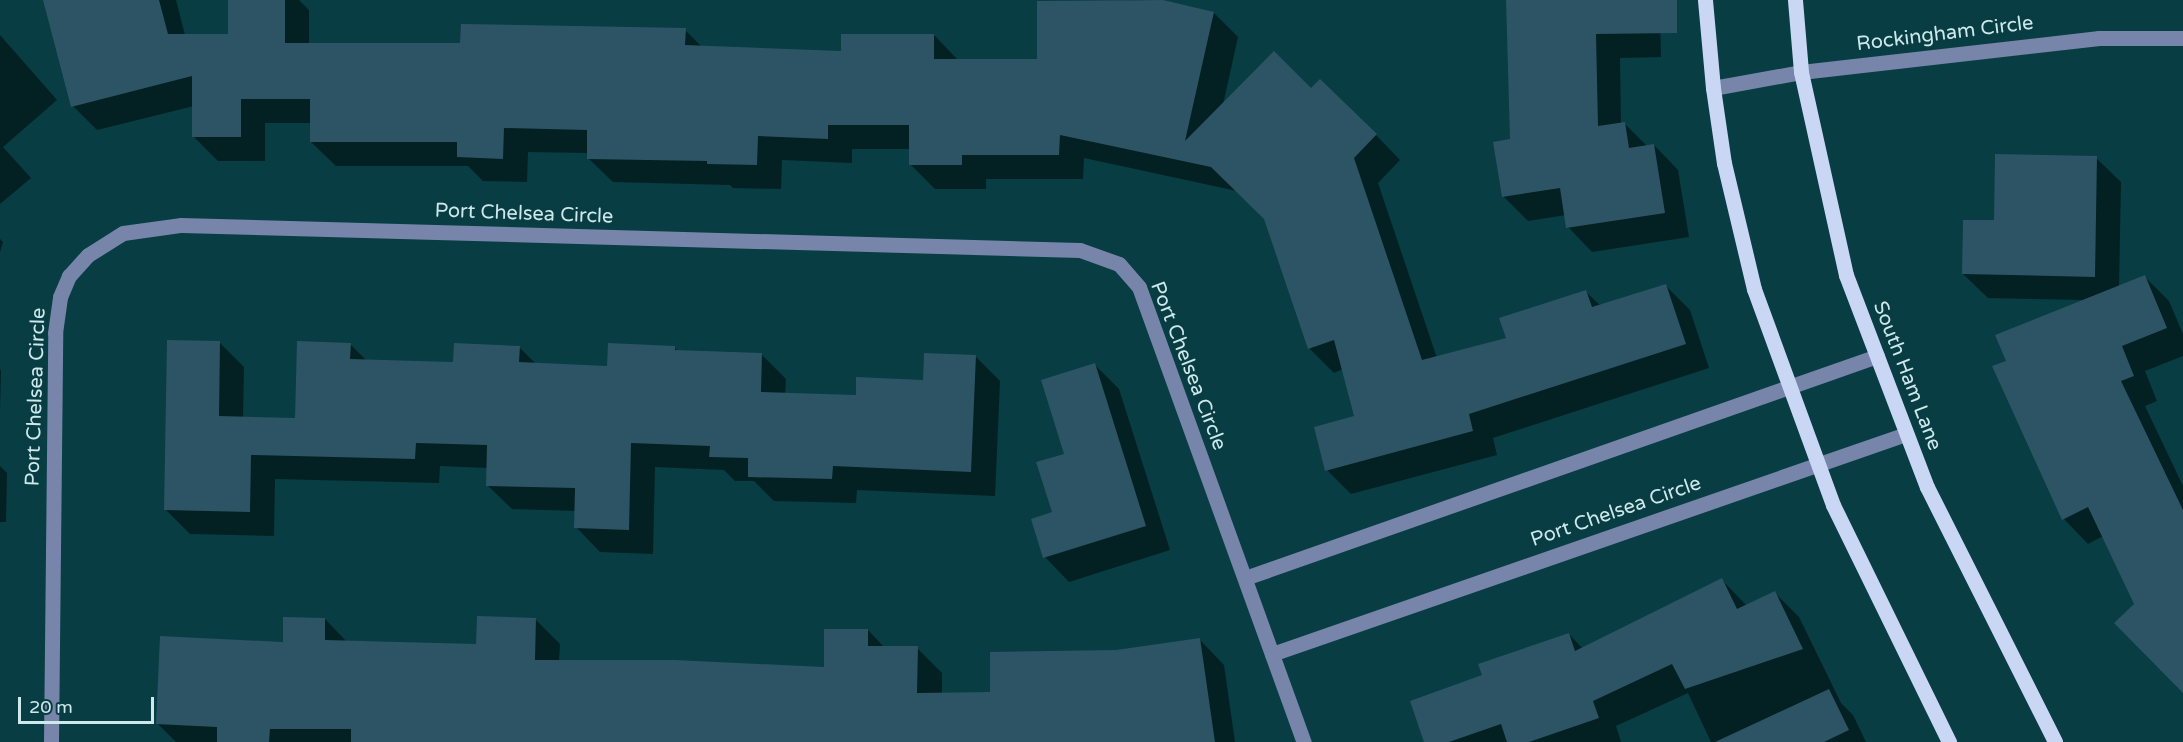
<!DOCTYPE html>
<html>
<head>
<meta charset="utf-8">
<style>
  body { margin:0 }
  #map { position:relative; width:2183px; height:742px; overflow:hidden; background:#073d43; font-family:"Varela Round",sans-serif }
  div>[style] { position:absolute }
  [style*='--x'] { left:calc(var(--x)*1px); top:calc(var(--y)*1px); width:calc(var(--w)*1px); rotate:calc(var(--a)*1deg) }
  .shadow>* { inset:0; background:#0007 }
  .building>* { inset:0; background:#2c5465 }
  .minor>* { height:15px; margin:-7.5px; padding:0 7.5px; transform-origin:7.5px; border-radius:7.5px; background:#7685a9 }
  .major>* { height:15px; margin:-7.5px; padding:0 7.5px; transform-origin:7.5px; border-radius:7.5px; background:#c9d6f4 }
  span { translate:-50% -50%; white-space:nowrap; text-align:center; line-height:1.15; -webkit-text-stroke:6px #073d43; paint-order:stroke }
  .street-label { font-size:20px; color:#cfe8eb }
  .scale { position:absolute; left:18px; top:697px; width:136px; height:27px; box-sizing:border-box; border:3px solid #cfe8eb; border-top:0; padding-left:8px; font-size:18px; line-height:21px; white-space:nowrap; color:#cfe8eb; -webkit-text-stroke:4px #073d43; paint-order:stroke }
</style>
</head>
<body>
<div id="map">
  <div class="shadow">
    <i style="clip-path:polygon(45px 0,176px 0,185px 35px,230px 35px,230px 0,299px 0,309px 10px,309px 44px,462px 44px,685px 30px,702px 47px,843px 52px,934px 35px,958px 60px,1039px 60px,1127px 0,1157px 0,1214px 13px,1238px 37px,1223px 105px,1311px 90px,1376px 135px,1400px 160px,1378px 183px,1437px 358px,1508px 339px,1586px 292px,1601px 306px,1665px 285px,1690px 310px,1709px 368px,1493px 438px,1497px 455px,1351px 494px,1327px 470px,1356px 417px,1343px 369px,1334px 373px,1309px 348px,1266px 219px,1237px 191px,1084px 158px,1083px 179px,986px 179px,986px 189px,935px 189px,910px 164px,910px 149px,852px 149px,852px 163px,782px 160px,781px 189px,733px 188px,730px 185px,613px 182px,588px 158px,588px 153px,528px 152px,527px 182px,483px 181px,468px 166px,336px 166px,311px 142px,311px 123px,265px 123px,265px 161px,218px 161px,194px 137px,194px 106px,97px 130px,73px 106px)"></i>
    <i style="clip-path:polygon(1508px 0,1654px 0,1660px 15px,1661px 57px,1620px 58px,1621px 124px,1625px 124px,1647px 146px,1654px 145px,1678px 170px,1689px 237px,1592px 252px,1568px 227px,1566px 215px,1528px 221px,1504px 197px,1511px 141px)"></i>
    <i style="clip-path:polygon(0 35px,57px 100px,3px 147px,31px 178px,0 204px)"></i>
    <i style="clip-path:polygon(2096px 158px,2121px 182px,2119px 287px,2145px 277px,2169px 301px,2183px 334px,2183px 356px,2145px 371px,2157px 401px,2145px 406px,2183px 486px,2183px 691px,2136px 604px,2103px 536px,2088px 544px,2064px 519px,2008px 362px,2086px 300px,1988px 298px,1963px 274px,1996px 222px)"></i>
    <i style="clip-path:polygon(0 239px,3px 242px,0 252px)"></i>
    <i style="clip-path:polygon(220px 343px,244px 367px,243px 418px,297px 419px,350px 344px,367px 361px,455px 364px,519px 347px,536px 364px,608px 368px,675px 348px,679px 352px,761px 354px,786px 379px,785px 395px,857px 397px,924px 382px,976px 357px,1000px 381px,995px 496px,857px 490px,856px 503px,774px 501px,754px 481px,735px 481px,724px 470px,655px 467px,653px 554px,600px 552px,576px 527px,576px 511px,512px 509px,487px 485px,488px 468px,440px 466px,439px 483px,275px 479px,274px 536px,190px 534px,166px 510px)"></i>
    <i style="clip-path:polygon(1094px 364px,1119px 389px,1170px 550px,1069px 582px,1045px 557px,1033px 520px,1054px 513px,1066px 455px)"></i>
    <i style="clip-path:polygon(0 369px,1px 371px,0 410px)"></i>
    <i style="clip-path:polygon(0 466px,7px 473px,6px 522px,0 522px)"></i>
    <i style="clip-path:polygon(1722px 580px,1746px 605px,1775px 593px,1799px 617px,1841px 703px,1853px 715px,1866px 742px,1711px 742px,1688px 693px,1616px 726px,1621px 742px,1426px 742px,1484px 676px,1569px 634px,1583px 649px)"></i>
    <i style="clip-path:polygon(325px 619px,347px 642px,477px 646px,535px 619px,560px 644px,559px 661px,826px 669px,868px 630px,885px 648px,917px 648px,942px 673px,942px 694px,992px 694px,1116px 652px,1200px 640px,1224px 665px,1235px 742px,176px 742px,158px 724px)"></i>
  </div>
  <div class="building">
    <i style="clip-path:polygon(43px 0,159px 0,168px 34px,228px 34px,228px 0,285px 0,285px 43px,460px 43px,461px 24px,686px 28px,685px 45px,841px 51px,841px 34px,934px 34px,934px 59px,1037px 59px,1037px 1px,1163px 0,1214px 12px,1185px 141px,1274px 51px,1311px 88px,1320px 79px,1377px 134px,1354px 158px,1422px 360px,1506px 338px,1499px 318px,1586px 290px,1592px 307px,1666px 284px,1686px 344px,1469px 414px,1473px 431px,1325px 471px,1314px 427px,1354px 416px,1334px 340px,1308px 349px,1264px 219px,1211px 167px,1060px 135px,1059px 155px,962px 155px,962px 165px,909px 165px,909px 125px,828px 125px,828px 139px,758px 136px,757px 165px,707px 164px,707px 161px,587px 159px,587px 130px,504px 128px,503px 159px,457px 157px,457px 142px,310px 142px,310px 99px,241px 99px,241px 137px,192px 137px,192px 76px,71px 107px)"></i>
    <i style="clip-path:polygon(1506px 0,1677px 0,1677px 33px,1596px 34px,1598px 126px,1625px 122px,1629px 148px,1654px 144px,1665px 213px,1566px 228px,1560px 188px,1502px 197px,1493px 142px,1510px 139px)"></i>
    <i style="clip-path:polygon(1995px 154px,2097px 156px,2095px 277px,1962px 274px,1963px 220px,1994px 220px)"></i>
    <i style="clip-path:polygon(2145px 275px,2167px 328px,2122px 346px,2134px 376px,2121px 381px,2183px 510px,2183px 693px,2114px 623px,2134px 604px,2088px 507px,2062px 520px,1992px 366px,2006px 361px,1995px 335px)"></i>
    <i style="clip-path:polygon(167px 340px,220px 341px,219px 416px,295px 418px,297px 341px,351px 343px,350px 359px,453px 362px,454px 343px,520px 346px,519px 362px,607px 366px,608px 343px,675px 346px,675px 350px,762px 353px,761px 392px,856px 395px,856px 377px,923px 380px,924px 353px,976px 355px,971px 472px,833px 466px,832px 479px,748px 477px,748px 458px,709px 457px,710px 446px,631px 443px,629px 530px,574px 528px,575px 488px,486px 486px,487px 445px,416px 443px,415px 459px,251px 455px,250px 512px,164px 510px)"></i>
    <i style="clip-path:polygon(1095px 363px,1146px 526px,1043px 558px,1031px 519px,1052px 512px,1036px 462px,1064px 454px,1041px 380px)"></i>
    <i style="clip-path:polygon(1722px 578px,1737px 609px,1775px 591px,1803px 649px,1685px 689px,1672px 664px,1593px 701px,1599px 718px,1529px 742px,1507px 742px,1501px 724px,1449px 742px,1424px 742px,1410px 701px,1482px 675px,1478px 664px,1569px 633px,1575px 651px)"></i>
    <i style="clip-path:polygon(477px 616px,536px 618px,535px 660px,675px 660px,824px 667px,824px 629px,868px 629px,868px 646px,918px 646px,917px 693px,990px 692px,990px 652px,1116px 650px,1200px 638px,1215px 742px,351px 742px,351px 729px,270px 729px,269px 742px,217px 742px,217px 727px,156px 724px,160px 636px,283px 642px,283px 617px,325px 618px,325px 640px,476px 644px)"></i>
    <i style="clip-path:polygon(1829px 689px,1849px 730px,1824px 742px,1715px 742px)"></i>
  </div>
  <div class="minor">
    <i style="--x:1713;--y:88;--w:89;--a:-10.3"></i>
    <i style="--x:1801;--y:72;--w:300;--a:-6.5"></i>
    <i style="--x:2099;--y:38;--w:84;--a:0"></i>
    <i style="--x:1245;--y:578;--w:670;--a:-19.35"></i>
    <i style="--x:1272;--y:654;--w:671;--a:-19.14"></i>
    <i style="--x:51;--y:742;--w:409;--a:-89.4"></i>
    <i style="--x:55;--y:333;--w:36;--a:-82"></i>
    <i style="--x:60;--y:297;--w:23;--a:-67"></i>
    <i style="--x:69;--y:276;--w:28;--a:-48"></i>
    <i style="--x:88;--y:255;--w:41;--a:-32.2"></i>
    <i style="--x:123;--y:233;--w:59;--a:-7.9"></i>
    <i style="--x:181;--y:225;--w:899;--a:1.59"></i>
    <i style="--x:1080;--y:250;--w:41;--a:19.7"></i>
    <i style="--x:1119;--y:264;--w:30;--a:49"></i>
    <i style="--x:1139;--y:287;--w:484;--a:70.1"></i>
  </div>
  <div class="major">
    <i style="--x:1705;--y:0;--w:88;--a:84.8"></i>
    <i style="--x:1713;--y:88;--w:76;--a:81.7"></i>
    <i style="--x:1724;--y:163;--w:130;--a:76.6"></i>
    <i style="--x:1754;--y:289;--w:230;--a:69.9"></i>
    <i style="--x:1833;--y:505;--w:264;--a:63.9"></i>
    <i style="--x:1795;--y:0;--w:72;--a:85.2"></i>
    <i style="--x:1801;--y:72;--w:208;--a:77.5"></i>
    <i style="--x:1846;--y:275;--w:227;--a:69.1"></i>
    <i style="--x:1927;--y:487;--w:285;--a:63.3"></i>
  </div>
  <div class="street-label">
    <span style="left:1945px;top:34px;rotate:-7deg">Rockingham Circle</span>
    <span style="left:524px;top:214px;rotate:2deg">Port Chelsea Circle</span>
    <span style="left:1188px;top:366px;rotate:69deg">Port Chelsea Circle</span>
    <span style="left:1907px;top:376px;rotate:69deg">South Ham Lane</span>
    <span style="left:36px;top:397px;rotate:-88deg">Port Chelsea Circle</span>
    <span style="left:1616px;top:512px;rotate:-19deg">Port Chelsea Circle</span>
  </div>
  <div class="scale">20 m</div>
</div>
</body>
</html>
